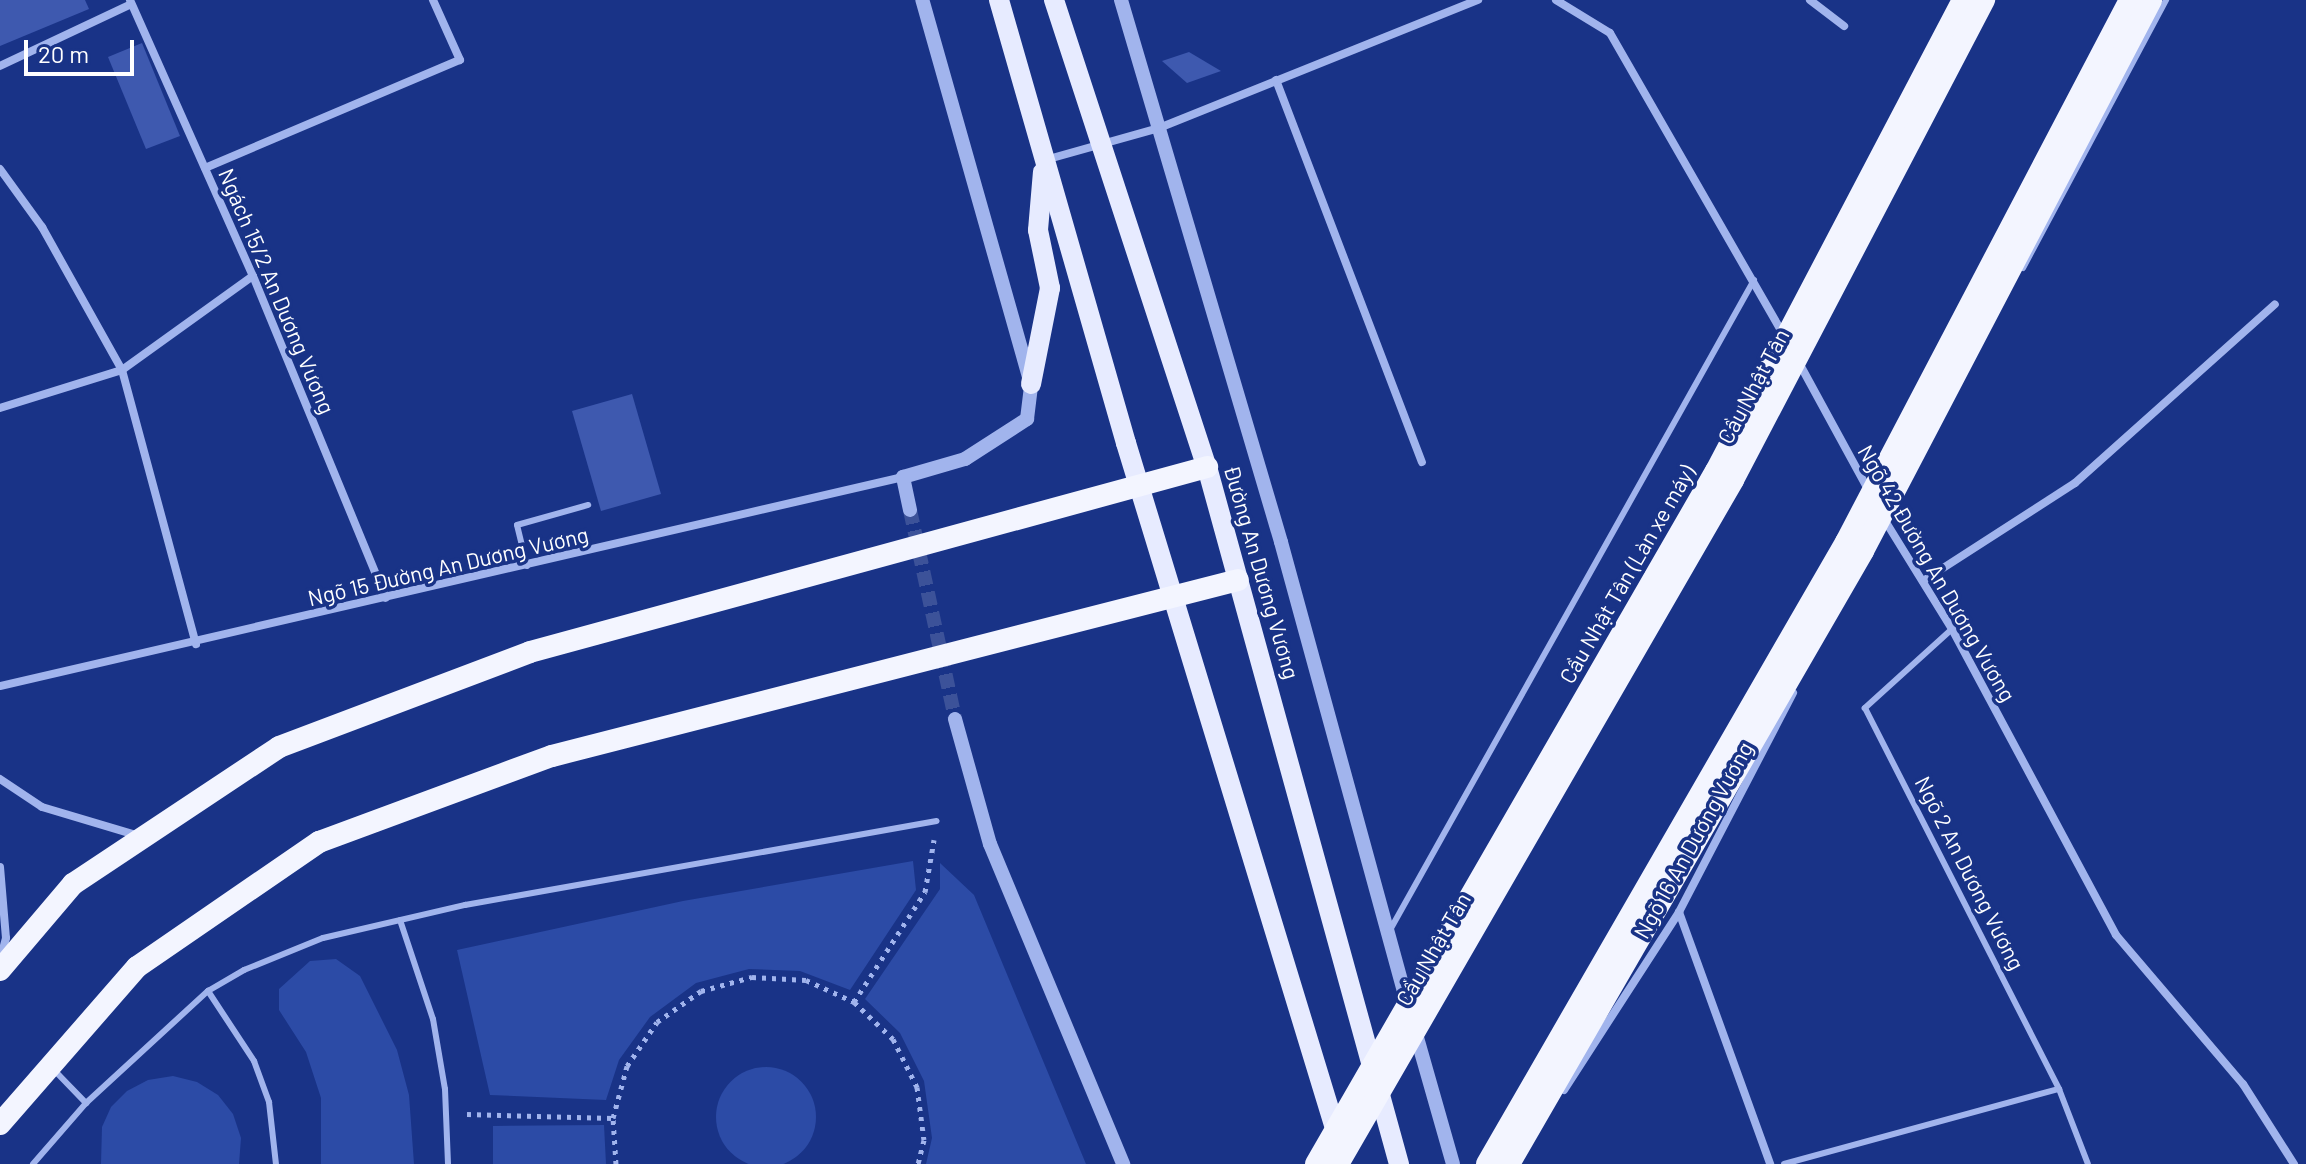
<!DOCTYPE html>
<html>
<head>
<meta charset="utf-8">
<style>
  body { margin:0 }
  #map { position:relative; width:2306px; height:1164px; overflow:hidden; background:#193387; font-family:Barlow,sans-serif }
  div>[style] { position:absolute }
  [style*='--x'] { left:calc(var(--x)*1px); top:calc(var(--y)*1px); width:calc(var(--w)*1px); rotate:calc(var(--a)*1deg) }
  .green>* { inset:0; background:#2c4ba6 }
  .round { border-radius:50% }
  .building>* { inset:0; background:#3e59af }
  .tertiary-tunnel>* { height:14px; margin-top:-7px; transform-origin:0; background:repeating-linear-gradient(90deg,#3c5299 0 14px,transparent 0 21px) }
  .path>* { height:5px; margin-top:-2.5px; transform-origin:0; background:repeating-linear-gradient(90deg,#a1b4ed 0 4px,transparent 0 10px) }
  .service>* { height:6px; margin:-3px; padding:0 3px; transform-origin:3px; border-radius:3px; background:#a1b4ed }
  .minor>* { height:8px; margin:-4px; padding:0 4px; transform-origin:4px; border-radius:4px; background:#a1b4ed }
  .tertiary>* { height:14px; margin:-7px; padding:0 7px; transform-origin:7px; border-radius:7px; background:#a1b4ed }
  .primary>* { height:20px; margin:-10px; padding:0 10px; transform-origin:10px; border-radius:10px; background:#e7ebff }
  .trunk>* { height:22px; margin:-11px; padding:0 11px; transform-origin:11px; border-radius:11px; background:#f3f5ff }
  span { translate:-50% -50%; white-space:nowrap; text-align:center; line-height:1.15; -webkit-text-stroke:7px #193387; paint-order:stroke }
  .street-label { font-size:22px; color:#fff }
  .scale { position:absolute; left:24px; top:40px; width:110px; height:36px; box-sizing:border-box; border:4px solid #fff; border-top:0; padding-left:10px; font-size:24px; line-height:28px; white-space:nowrap; color:#fff; -webkit-text-stroke:6px #193387; paint-order:stroke }
</style>
</head>
<body>
<div id="map">
  <div class="green">
    <i style="clip-path:polygon(913px 861px,916px 890px,850px 990px,800px 971px,749px 969px,696px 983px,650px 1017px,619px 1060px,606px 1100px,490px 1095px,457px 950px,683px 901px)"></i>
    <i style="clip-path:polygon(940px 863px,974px 895px,1086px 1164px,926px 1164px,932px 1138px,924px 1081px,900px 1033px,865px 999px,940px 889px)"></i>
    <i style="clip-path:polygon(336px 959px,360px 976px,397px 1050px,409px 1095px,414px 1164px,321px 1164px,321px 1098px,306px 1052px,279px 1010px,279px 989px,310px 961px)"></i>
    <i class="round" style="left:716px;top:1067px;width:100px;height:100px"></i>
    <i style="clip-path:polygon(173px 1076px,197px 1082px,218px 1095px,233px 1114px,241px 1138px,239px 1164px,101px 1164px,102px 1127px,111px 1107px,127px 1091px,148px 1080px)"></i>
    <i style="clip-path:polygon(604px 1125px,606px 1164px,493px 1164px,493px 1126px)"></i>
  </div>
  <div class="building">
    <i style="clip-path:polygon(0 0,85px 0,89px 9px,0 46px)"></i>
    <i style="clip-path:polygon(142px 43px,180px 136px,146px 149px,108px 57px)"></i>
    <i style="clip-path:polygon(1189px 52px,1221px 71px,1187px 83px,1162px 61px)"></i>
    <i style="clip-path:polygon(632px 394px,661px 494px,601px 511px,572px 411px)"></i>
  </div>
  <div class="tertiary-tunnel">
    <i style="--x:910;--y:510;--w:214;--a:77.8"></i>
  </div>
  <div class="path">
    <i style="--x:854;--y:1002;--w:131;--a:-57.2"></i>
    <i style="--x:925;--y:892;--w:53;--a:-80.2"></i>
    <i style="--x:467;--y:1114;--w:146;--a:1.6"></i>
    <i style="--x:616;--y:1164;--w:46;--a:-93.7"></i>
    <i style="--x:613;--y:1118;--w:54;--a:-74.9"></i>
    <i style="--x:627;--y:1066;--w:53;--a:-55.7"></i>
    <i style="--x:657;--y:1022;--w:54;--a:-35.2"></i>
    <i style="--x:701;--y:991;--w:53;--a:-15.4"></i>
    <i style="--x:752;--y:977;--w:54;--a:3.2"></i>
    <i style="--x:806;--y:980;--w:53;--a:24.6"></i>
    <i style="--x:854;--y:1002;--w:54;--a:43.5"></i>
    <i style="--x:893;--y:1039;--w:54;--a:63.4"></i>
    <i style="--x:917;--y:1087;--w:53;--a:82.5"></i>
    <i style="--x:924;--y:1140;--w:25;--a:104"></i>
  </div>
  <div class="service">
    <i style="--x:2023;--y:268;--w:304;--a:-61.9"></i>
    <i style="--x:527;--y:566;--w:42;--a:-103.7"></i>
    <i style="--x:517;--y:525;--w:74;--a:-15.7"></i>
    <i style="--x:1952;--y:629;--w:118;--a:137.8"></i>
    <i style="--x:1865;--y:708;--w:428;--a:63"></i>
    <i style="--x:2059;--y:1089;--w:80;--a:68.9"></i>
    <i style="--x:400;--y:920;--w:104;--a:71.6"></i>
    <i style="--x:433;--y:1019;--w:71;--a:80.3"></i>
    <i style="--x:445;--y:1089;--w:75;--a:87.7"></i>
    <i style="--x:1390;--y:930;--w:745;--a:-60.75"></i>
    <i style="--x:208;--y:991;--w:84;--a:56.7"></i>
    <i style="--x:254;--y:1061;--w:44;--a:69.9"></i>
    <i style="--x:269;--y:1102;--w:62;--a:83.6"></i>
    <i style="--x:55;--y:1071;--w:45;--a:45.9"></i>
    <i style="--x:33;--y:1164;--w:81;--a:-49"></i>
    <i style="--x:86;--y:1103;--w:166;--a:-42.6"></i>
    <i style="--x:208;--y:991;--w:42;--a:-30.3"></i>
    <i style="--x:244;--y:970;--w:85;--a:-22.1"></i>
    <i style="--x:323;--y:938;--w:146;--a:-13.1"></i>
    <i style="--x:465;--y:905;--w:479;--a:-10.1"></i>
    <i style="--x:1784;--y:1164;--w:285;--a:-15.3"></i>
  </div>
  <div class="minor">
    <i style="--x:130;--y:0;--w:302;--a:66"></i>
    <i style="--x:253;--y:276;--w:348;--a:67.6"></i>
    <i style="--x:1556;--y:0;--w:63;--a:31.4"></i>
    <i style="--x:1610;--y:33;--w:349;--a:60.1"></i>
    <i style="--x:1810;--y:0;--w:43;--a:37.4"></i>
    <i style="--x:0;--y:66;--w:145;--a:-25.3"></i>
    <i style="--x:1276;--y:80;--w:409;--a:69.1"></i>
    <i style="--x:1045;--y:160;--w:118;--a:-15.7"></i>
    <i style="--x:1159;--y:128;--w:344;--a:-21.9"></i>
    <i style="--x:205;--y:168;--w:277;--a:-23"></i>
    <i style="--x:460;--y:60;--w:66;--a:-114.2"></i>
    <i style="--x:0;--y:169;--w:72;--a:54.1"></i>
    <i style="--x:42;--y:227;--w:164;--a:60.8"></i>
    <i style="--x:122;--y:370;--w:284;--a:74.9"></i>
    <i style="--x:1798;--y:361;--w:150;--a:61.4"></i>
    <i style="--x:0;--y:408;--w:128;--a:-17.3"></i>
    <i style="--x:122;--y:370;--w:161;--a:-35.7"></i>
    <i style="--x:1884;--y:519;--w:129;--a:58.3"></i>
    <i style="--x:1952;--y:629;--w:347;--a:61.8"></i>
    <i style="--x:2116;--y:935;--w:196;--a:49.6"></i>
    <i style="--x:2243;--y:1084;--w:95;--a:57.5"></i>
    <i style="--x:1923;--y:581;--w:181;--a:-32.8"></i>
    <i style="--x:2075;--y:483;--w:268;--a:-41.8"></i>
    <i style="--x:0;--y:686;--w:927;--a:-13.03"></i>
    <i style="--x:0;--y:779;--w:50;--a:33.7"></i>
    <i style="--x:42;--y:807;--w:101;--a:16.6"></i>
    <i style="--x:0;--y:867;--w:71;--a:85.2"></i>
    <i style="--x:6;--y:938;--w:20;--a:105"></i>
    <i style="--x:1679;--y:912;--w:268;--a:70.1"></i>
    <i style="--x:1564;--y:1090;--w:212;--a:-57.1"></i>
    <i style="--x:1679;--y:912;--w:247;--a:-62.5"></i>
  </div>
  <div class="tertiary">
    <i style="--x:1121;--y:0;--w:565;--a:73.55"></i>
    <i style="--x:1281;--y:542;--w:482;--a:74.7"></i>
    <i style="--x:910;--y:510;--w:34;--a:-102"></i>
    <i style="--x:903;--y:477;--w:65;--a:-16.2"></i>
    <i style="--x:965;--y:459;--w:74;--a:-32.8"></i>
    <i style="--x:1027;--y:419;--w:35;--a:-83"></i>
    <i style="--x:1031;--y:384;--w:399;--a:-105.8"></i>
    <i style="--x:955;--y:719;--w:130;--a:74.4"></i>
    <i style="--x:990;--y:844;--w:347;--a:67.4"></i>
    <i style="--x:1414;--y:1027;--w:142;--a:74.1"></i>
  </div>
  <div class="primary">
    <i style="--x:999;--y:0;--w:461;--a:74"></i>
    <i style="--x:1126;--y:443;--w:727;--a:73.04"></i>
    <i style="--x:1054;--y:0;--w:491;--a:71.9"></i>
    <i style="--x:1207;--y:467;--w:723;--a:74.6"></i>
    <i style="--x:1031;--y:384;--w:98;--a:-78.8"></i>
    <i style="--x:1050;--y:288;--w:59;--a:-101.7"></i>
    <i style="--x:1038;--y:230;--w:58;--a:-85.1"></i>
  </div>
  <div class="trunk">
    <i style="--x:0;--y:970;--w:113;--a:-49.7"></i>
    <i style="--x:73;--y:884;--w:247;--a:-33.6"></i>
    <i style="--x:279;--y:747;--w:268;--a:-20.7"></i>
    <i style="--x:530;--y:652;--w:702;--a:-15.28"></i>
    <i style="--x:0;--y:1124;--w:208;--a:-48.9"></i>
    <i style="--x:137;--y:967;--w:221;--a:-34.5"></i>
    <i style="--x:319;--y:842;--w:248;--a:-20.3"></i>
    <i style="--x:552;--y:756;--w:708;--a:-14.39"></i>
    <i style="--x:1316;--y:1164;--w:800;--a:-60.01"></i>
    <i style="--x:1716;--y:471;--w:532;--a:-62.33"></i>
    <i style="--x:1338;--y:1164;--w:790;--a:-59.99"></i>
    <i style="--x:1733;--y:480;--w:542;--a:-62.39"></i>
    <i style="--x:1487;--y:1164;--w:718;--a:-60.01"></i>
    <i style="--x:1846;--y:542;--w:612;--a:-62.35"></i>
    <i style="--x:1509;--y:1164;--w:708;--a:-59.99"></i>
    <i style="--x:1863;--y:551;--w:622;--a:-62.4"></i>
  </div>
  <div class="street-label">
    <span style="left:277px;top:291px;rotate:67deg">Ngách 15/2 An Dương Vương</span>
    <span style="left:1753px;top:386px;rotate:-62deg">Cầu Nhật Tân</span>
    <span style="left:448px;top:566px;rotate:-13deg">Ngõ 15 Đường An Dương Vương</span>
    <span style="left:1262px;top:572px;rotate:74deg">Đường An Dương Vương</span>
    <span style="left:1937px;top:573px;rotate:60deg">Ngõ 42 Đường An Dương Vương</span>
    <span style="left:1627px;top:574px;rotate:-60deg">Cầu Nhật Tân (Làn xe máy)</span>
    <span style="left:1693px;top:840px;rotate:-61deg">Ngõ 16 An Dương Vương</span>
    <span style="left:1970px;top:873px;rotate:63deg">Ngõ 2 An Dương Vương</span>
    <span style="left:1433px;top:949px;rotate:-60deg">Cầu Nhật Tân</span>
  </div>
  <div class="scale">20 m</div>
</div>
</body>
</html>
